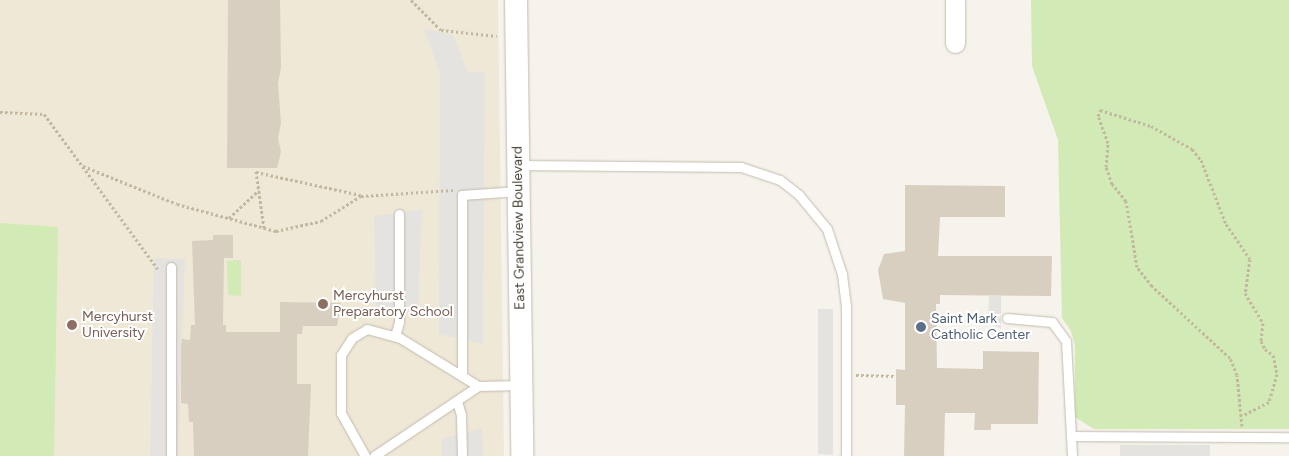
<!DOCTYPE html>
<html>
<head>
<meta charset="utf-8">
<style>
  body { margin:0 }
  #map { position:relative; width:1289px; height:456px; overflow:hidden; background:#f6f3ec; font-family:Figtree,sans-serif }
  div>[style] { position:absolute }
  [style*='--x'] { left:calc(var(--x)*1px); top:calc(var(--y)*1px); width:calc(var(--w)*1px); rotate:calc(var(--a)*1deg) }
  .education>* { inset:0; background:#efe8d6 }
  .green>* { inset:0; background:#d2eab5 }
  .parking>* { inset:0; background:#e5e3e0 }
  .building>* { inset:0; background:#d8cfc1 }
  .path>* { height:3px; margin-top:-1.5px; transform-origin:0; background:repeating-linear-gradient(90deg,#c4b79f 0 2.5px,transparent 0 5px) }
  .roads { filter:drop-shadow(0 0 1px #c2bbae) drop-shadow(0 0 1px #c2bbae) }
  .service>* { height:9px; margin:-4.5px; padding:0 4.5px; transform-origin:4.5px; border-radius:4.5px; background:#fff }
  .minor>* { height:19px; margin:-9.5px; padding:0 9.5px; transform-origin:9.5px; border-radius:9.5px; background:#fff }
  .tertiary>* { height:22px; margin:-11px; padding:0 11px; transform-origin:11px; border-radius:11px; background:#fff }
  .dots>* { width:14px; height:14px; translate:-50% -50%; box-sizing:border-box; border:2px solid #fff; border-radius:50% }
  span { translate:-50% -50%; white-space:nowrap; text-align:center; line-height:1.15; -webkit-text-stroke:4px #fff; paint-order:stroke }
  .street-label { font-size:14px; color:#4b4439 }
  .education-label { font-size:14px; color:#785e54 }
  .left { translate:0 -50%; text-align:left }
  .service-label { font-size:14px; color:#4e5e75 }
</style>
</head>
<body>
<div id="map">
  <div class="education">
    <i style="clip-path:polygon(0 0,498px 0,504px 456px,0 456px)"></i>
  </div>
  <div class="green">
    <i style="clip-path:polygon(1031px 0,1289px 0,1289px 429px,1094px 429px,1075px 417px,1075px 346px,1071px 331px,1062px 318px,1058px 140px,1032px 66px)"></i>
    <i style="clip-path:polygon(0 223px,58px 227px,54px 456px,0 456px)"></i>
    <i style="clip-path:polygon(241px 260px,241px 296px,228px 295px,227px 261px)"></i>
  </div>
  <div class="parking">
    <i style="clip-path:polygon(424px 29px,453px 35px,468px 72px,485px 72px,483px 344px,439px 334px,440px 73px)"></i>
    <i style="clip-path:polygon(422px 210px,418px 314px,376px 312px,374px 216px)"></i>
    <i style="clip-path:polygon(154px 258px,185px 259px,178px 456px,150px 456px)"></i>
    <i style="clip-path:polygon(989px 296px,1001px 296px,1001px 329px,988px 322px)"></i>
    <i style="clip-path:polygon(818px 309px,833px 309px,833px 455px,818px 454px)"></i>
    <i style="clip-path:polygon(482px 428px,483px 456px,442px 456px,442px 439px)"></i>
    <i style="clip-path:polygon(1120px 445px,1210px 445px,1210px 456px,1120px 456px)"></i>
  </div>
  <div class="building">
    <i style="clip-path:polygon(228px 0,280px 0,281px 68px,278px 83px,281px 123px,278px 138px,281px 152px,277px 168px,227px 168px)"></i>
    <i style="clip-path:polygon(905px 185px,1005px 186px,1005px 217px,940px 217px,938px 256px,1052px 256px,1051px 296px,940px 295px,940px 304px,936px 304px,937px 368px,983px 369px,983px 351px,1039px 352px,1038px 424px,991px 424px,991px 430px,974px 430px,975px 413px,945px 413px,944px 456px,904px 456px,905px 405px,896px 405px,896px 369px,905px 370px,905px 303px,883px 299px,878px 270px,884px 254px,905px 251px)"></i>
    <i style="clip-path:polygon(213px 235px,233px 235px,233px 258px,224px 258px,223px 325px,226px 325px,226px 332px,280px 332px,280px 302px,341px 303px,337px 326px,303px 326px,302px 334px,297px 334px,297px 384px,311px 384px,308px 456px,194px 456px,193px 422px,189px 422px,188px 404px,181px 403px,181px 346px,182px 339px,190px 340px,191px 325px,195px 325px,192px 241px,213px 240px)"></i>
  </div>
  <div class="path">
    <i style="--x:411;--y:0;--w:42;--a:45"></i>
    <i style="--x:441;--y:30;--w:56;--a:6.1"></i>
    <i style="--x:0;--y:112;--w:44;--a:2.6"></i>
    <i style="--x:44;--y:114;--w:192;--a:53.7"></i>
    <i style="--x:83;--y:166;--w:101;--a:22"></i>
    <i style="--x:177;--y:204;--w:103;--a:15.3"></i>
    <i style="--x:276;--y:231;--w:46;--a:-12.5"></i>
    <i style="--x:321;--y:221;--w:47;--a:-32"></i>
    <i style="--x:361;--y:196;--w:92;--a:-3.7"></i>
    <i style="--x:229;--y:218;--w:41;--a:-43"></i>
    <i style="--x:264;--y:228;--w:57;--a:-98.1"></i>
    <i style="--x:256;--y:172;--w:107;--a:12.4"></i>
    <i style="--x:856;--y:375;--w:40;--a:1.4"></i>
    <i style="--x:1242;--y:426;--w:51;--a:-95.6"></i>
    <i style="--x:1237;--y:375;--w:18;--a:-112"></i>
    <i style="--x:1230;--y:358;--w:106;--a:-137.3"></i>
    <i style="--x:1152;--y:286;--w:24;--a:-128"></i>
    <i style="--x:1137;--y:267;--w:67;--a:-99.5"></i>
    <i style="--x:1126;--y:201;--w:22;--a:-129"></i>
    <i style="--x:1112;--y:184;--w:18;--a:-109"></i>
    <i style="--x:1106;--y:167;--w:24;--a:-85"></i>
    <i style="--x:1108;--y:143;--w:29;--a:-110"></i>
    <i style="--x:1098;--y:116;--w:6;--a:-72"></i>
    <i style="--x:1100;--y:110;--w:53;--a:17.4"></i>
    <i style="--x:1151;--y:126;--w:47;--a:29.3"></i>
    <i style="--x:1192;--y:149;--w:14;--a:51"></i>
    <i style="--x:1201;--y:160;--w:69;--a:68.7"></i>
    <i style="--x:1226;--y:224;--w:42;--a:55.6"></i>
    <i style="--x:1250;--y:259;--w:34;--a:98"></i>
    <i style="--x:1245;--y:293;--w:35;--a:59"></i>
    <i style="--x:1263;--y:323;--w:18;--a:96"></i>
    <i style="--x:1261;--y:341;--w:9;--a:63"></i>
    <i style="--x:1265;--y:349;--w:10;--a:37"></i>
    <i style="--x:1273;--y:355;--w:19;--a:78"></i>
    <i style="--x:1277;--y:374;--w:29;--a:106"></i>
    <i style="--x:1269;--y:402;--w:30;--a:153"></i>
  </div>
  <div class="roads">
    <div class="service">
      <i style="--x:518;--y:165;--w:223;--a:0.5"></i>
      <i style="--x:741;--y:167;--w:41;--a:18.4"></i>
      <i style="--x:780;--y:180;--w:24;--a:38"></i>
      <i style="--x:799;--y:195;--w:44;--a:50.5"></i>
      <i style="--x:827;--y:229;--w:47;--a:71.6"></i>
      <i style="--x:842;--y:274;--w:32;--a:83"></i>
      <i style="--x:846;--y:306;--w:150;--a:90"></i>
      <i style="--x:1007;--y:318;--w:45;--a:5.1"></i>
      <i style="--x:1052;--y:322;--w:24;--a:54"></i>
      <i style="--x:1066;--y:341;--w:115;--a:87"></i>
      <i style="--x:395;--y:336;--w:15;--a:-74"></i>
      <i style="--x:399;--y:322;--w:108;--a:-90"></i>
      <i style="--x:462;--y:376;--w:181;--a:-90"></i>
      <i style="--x:462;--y:195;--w:56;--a:-4.1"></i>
      <i style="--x:457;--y:401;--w:15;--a:74"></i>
      <i style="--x:461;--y:415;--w:41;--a:88.6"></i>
      <i style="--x:1071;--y:436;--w:218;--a:0.3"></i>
      <i style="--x:171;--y:456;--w:189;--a:-90"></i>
      <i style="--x:365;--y:456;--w:49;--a:-119.2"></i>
      <i style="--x:341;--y:413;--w:58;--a:-90"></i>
      <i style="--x:341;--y:355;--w:20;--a:-57"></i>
      <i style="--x:352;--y:338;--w:17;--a:-31"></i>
      <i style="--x:367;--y:329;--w:34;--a:15"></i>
      <i style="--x:400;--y:338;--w:92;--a:31.6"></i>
      <i style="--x:478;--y:386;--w:43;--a:-1.3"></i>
      <i style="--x:374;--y:456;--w:125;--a:-33.9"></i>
    </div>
    <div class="minor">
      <i style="--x:955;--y:43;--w:43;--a:-90"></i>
    </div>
    <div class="tertiary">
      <i style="--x:516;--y:0;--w:456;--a:89.2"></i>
    </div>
  </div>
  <div class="dots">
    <i style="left:323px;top:304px;background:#8d6e63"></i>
    <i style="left:72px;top:325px;background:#8d6e63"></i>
    <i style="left:921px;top:327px;background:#5c6f8a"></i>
  </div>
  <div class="street-label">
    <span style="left:519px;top:228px;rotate:-91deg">East Grandview Boulevard</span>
  </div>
  <div class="education-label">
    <span class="left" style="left:333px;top:304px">Mercyhurst<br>Preparatory School</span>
    <span class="left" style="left:82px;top:325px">Mercyhurst<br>University</span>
  </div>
  <div class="service-label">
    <span class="left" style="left:931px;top:327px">Saint Mark<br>Catholic Center</span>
  </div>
</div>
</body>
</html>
